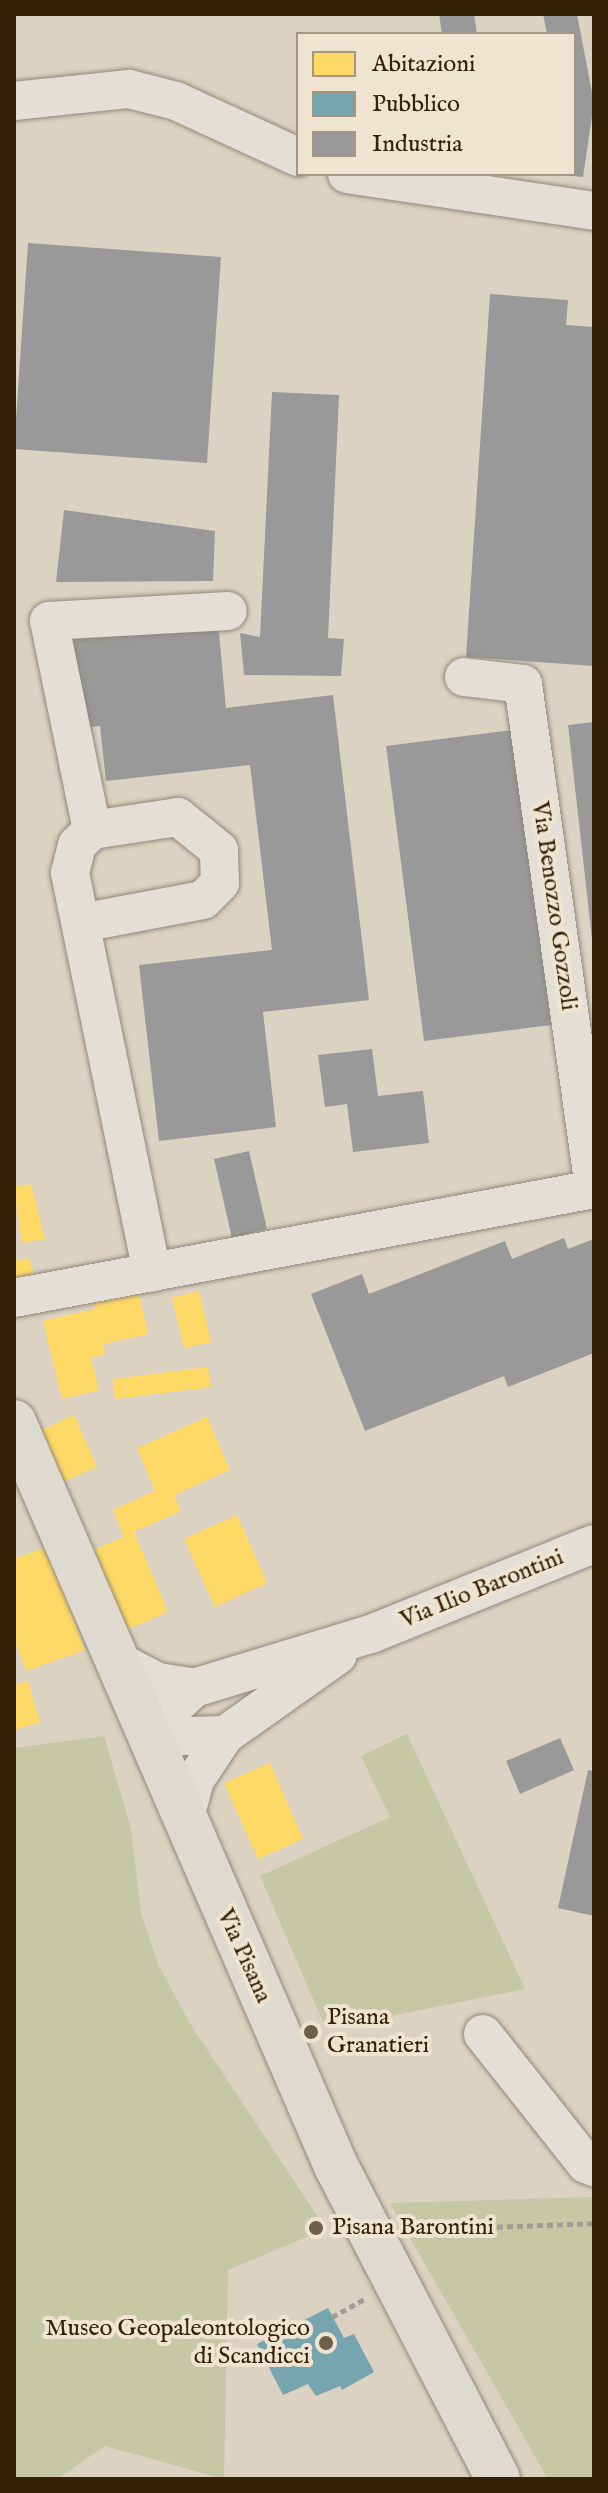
<!DOCTYPE html>
<html>
<head>
<meta charset="utf-8">
<style>
  body { margin:0 }
  #map { position:relative; width:608px; height:2493px; overflow:hidden; background:#dcd2c1; font-family:"IM FELL English",serif }
  div>[style] { position:absolute }
  [style*='--x'] { left:calc(var(--x)*1px); top:calc(var(--y)*1px); width:calc(var(--w)*1px); rotate:calc(var(--a)*1deg) }
  .green>* { inset:0; background:#c6c7a5 }
  .homes>* { inset:0; background:#ffd966 }
  .public>* { inset:0; background:#76a5af }
  .industry>* { inset:0; background:#999 }
  .path>* { height:5px; margin-top:-2.5px; transform-origin:0; background:repeating-linear-gradient(90deg,#a29c94 0 6px,transparent 0 10px) }
  .roads { filter:drop-shadow(0 0 2px #90887b) drop-shadow(0 0 2px #90887b) }
  .minor>* { height:38px; margin:-19px; padding:0 19px; transform-origin:19px; border-radius:19px; background:#e4dfd6 }
  .major>* { height:44px; margin:-22px; padding:0 22px; transform-origin:22px; border-radius:22px; background:#dfdacf }
  .dots>* { width:22px; height:22px; translate:-50% -50%; box-sizing:border-box; border:4px solid #efe4d0; border-radius:50% }
  span { translate:-50% -50%; white-space:nowrap; text-align:center; line-height:1.15; -webkit-text-stroke:8px #efe4d0; paint-order:stroke }
  .street-label { font-size:24px; color:#342107 }
  .poi-label { font-size:24px; color:#342107 }
  .left { translate:0 -50%; text-align:left }
  .right { translate:-100% -50%; text-align:right }
  .frame { position:absolute; inset:0; border:16px solid #342107; pointer-events:none }
  .legend { position:absolute; left:296px; top:32px; width:280px; height:144px; box-sizing:border-box; background:#efe4d0; border:2px solid #a49680; margin:0; padding:10px 14px; list-style:none; font-size:24px; color:#342107 }
  .legend li { display:flex; align-items:center; gap:16px; height:40px }
  .legend b { width:40px; border:2px solid #a49680 }
</style>
</head>
<body>
<div id="map">
  <div class="green">
    <i style="clip-path:polygon(407px 1734px,525px 1989px,326px 2029px,260px 1876px,390px 1817px,361px 1756px)"></i>
    <i style="clip-path:polygon(104px 1736px,131px 1829px,141px 1913px,158px 1964px,189px 2022px,326px 2229px,228px 2270px,224px 2479px,105px 2446px,57px 2479px,14px 2479px,14px 1748px)"></i>
    <i style="clip-path:polygon(594px 2197px,594px 2479px,548px 2479px,390px 2203px)"></i>
  </div>
  <div class="homes">
    <i style="clip-path:polygon(31px 1184px,45px 1239px,22px 1243px,14px 1187px)"></i>
    <i style="clip-path:polygon(29px 1258px,37px 1287px,14px 1292px,14px 1261px)"></i>
    <i style="clip-path:polygon(137px 1284px,148px 1334px,103px 1344px,105px 1354px,91px 1358px,99px 1390px,62px 1399px,43px 1321px,95px 1309px,91px 1295px)"></i>
    <i style="clip-path:polygon(199px 1291px,211px 1342px,184px 1348px,172px 1298px)"></i>
    <i style="clip-path:polygon(208px 1367px,211px 1387px,115px 1399px,113px 1379px)"></i>
    <i style="clip-path:polygon(74px 1415px,97px 1467px,58px 1484px,35px 1433px)"></i>
    <i style="clip-path:polygon(207px 1417px,230px 1470px,174px 1495px,181px 1511px,134px 1532px,168px 1612px,121px 1632px,88px 1552px,124px 1537px,113px 1510px,155px 1491px,137px 1448px)"></i>
    <i style="clip-path:polygon(237px 1515px,267px 1583px,215px 1607px,184px 1539px)"></i>
    <i style="clip-path:polygon(47px 1547px,85px 1650px,26px 1671px,14px 1639px,14px 1559px)"></i>
    <i style="clip-path:polygon(28px 1681px,40px 1722px,14px 1730px,14px 1685px)"></i>
    <i style="clip-path:polygon(270px 1763px,303px 1839px,258px 1859px,224px 1783px)"></i>
  </div>
  <div class="public">
    <i style="clip-path:polygon(328px 2308px,344px 2338px,354px 2334px,374px 2372px,342px 2390px,340px 2386px,316px 2396px,308px 2384px,283px 2395px,257px 2344px)"></i>
  </div>
  <div class="industry">
    <i style="clip-path:polygon(439px 14px,474px 14px,477px 34px,442px 34px)"></i>
    <i style="clip-path:polygon(543px 14px,577px 14px,594px 103px,583px 177px,574px 176px,574px 34px,547px 34px)"></i>
    <i style="clip-path:polygon(28px 243px,221px 257px,207px 463px,14px 449px)"></i>
    <i style="clip-path:polygon(490px 294px,568px 300px,566px 325px,594px 327px,594px 666px,466px 657px)"></i>
    <i style="clip-path:polygon(272px 392px,339px 395px,328px 638px,344px 639px,341px 676px,244px 675px,240px 633px,260px 637px)"></i>
    <i style="clip-path:polygon(64px 510px,215px 531px,213px 581px,56px 582px)"></i>
    <i style="clip-path:polygon(218px 622px,226px 708px,333px 695px,369px 1000px,263px 1012px,276px 1127px,159px 1141px,139px 965px,272px 950px,250px 765px,106px 781px,100px 726px,75px 729px,66px 637px)"></i>
    <i style="clip-path:polygon(594px 722px,594px 939px,592px 939px,568px 725px)"></i>
    <i style="clip-path:polygon(512px 730px,551px 1025px,424px 1041px,386px 746px)"></i>
    <i style="clip-path:polygon(372px 1049px,378px 1096px,423px 1091px,429px 1143px,353px 1152px,347px 1104px,325px 1107px,318px 1055px)"></i>
    <i style="clip-path:polygon(249px 1151px,267px 1229px,232px 1238px,214px 1159px)"></i>
    <i style="clip-path:polygon(564px 1238px,568px 1249px,594px 1239px,594px 1353px,508px 1387px,504px 1376px,365px 1431px,311px 1294px,362px 1274px,369px 1294px,505px 1241px,512px 1259px)"></i>
    <i style="clip-path:polygon(560px 1738px,574px 1770px,520px 1794px,506px 1761px)"></i>
    <i style="clip-path:polygon(588px 1770px,594px 1771px,594px 1916px,558px 1908px)"></i>
  </div>
  <div class="path">
    <i style="--x:407;--y:2230;--w:187;--a:-2.1"></i>
    <i style="--x:332;--y:2317;--w:39;--a:-29"></i>
  </div>
  <div class="roads">
    <div class="minor">
      <i style="--x:14;--y:101;--w:116;--a:-6"></i>
      <i style="--x:129;--y:89;--w:49;--a:14.3"></i>
      <i style="--x:176;--y:101;--w:134;--a:24.7"></i>
      <i style="--x:347;--y:174;--w:250;--a:8.5"></i>
      <i style="--x:464;--y:677;--w:59;--a:6.8"></i>
      <i style="--x:523;--y:684;--w:509;--a:81.98"></i>
      <i style="--x:92;--y:830;--w:213;--a:-101.6"></i>
      <i style="--x:49;--y:621;--w:179;--a:-3.2"></i>
      <i style="--x:81;--y:923;--w:124;--a:-10.7"></i>
      <i style="--x:203;--y:900;--w:24;--a:-45"></i>
      <i style="--x:220;--y:883;--w:33;--a:-92"></i>
      <i style="--x:219;--y:850;--w:53;--a:-141.2"></i>
      <i style="--x:178;--y:817;--w:87;--a:171.4"></i>
      <i style="--x:92;--y:830;--w:21;--a:135"></i>
      <i style="--x:77;--y:845;--w:29;--a:104"></i>
      <i style="--x:70;--y:873;--w:408;--a:78.4"></i>
      <i style="--x:14;--y:1298;--w:590;--a:-10.64"></i>
      <i style="--x:121;--y:1663;--w:42;--a:27.2"></i>
      <i style="--x:158;--y:1682;--w:36;--a:9"></i>
      <i style="--x:225;--y:1735;--w:75;--a:178.5"></i>
      <i style="--x:150;--y:1737;--w:22;--a:-58"></i>
      <i style="--x:162;--y:1718;--w:44;--a:-43.2"></i>
      <i style="--x:194;--y:1688;--w:185;--a:-17"></i>
      <i style="--x:371;--y:1634;--w:240;--a:-22"></i>
      <i style="--x:184;--y:1821;--w:42;--a:-75"></i>
      <i style="--x:195;--y:1780;--w:54;--a:-56.3"></i>
      <i style="--x:225;--y:1735;--w:138;--a:-35.3"></i>
      <i style="--x:483;--y:2034;--w:166;--a:51.6"></i>
      <i style="--x:586;--y:2164;--w:9;--a:21"></i>
    </div>
    <div class="major">
      <i style="--x:14;--y:1422;--w:811;--a:66.6"></i>
      <i style="--x:336;--y:2166;--w:352;--a:62.6"></i>
    </div>
  </div>
  <div class="dots">
    <i style="left:311px;top:2032px;background:#6f5f48"></i>
    <i style="left:316px;top:2228px;background:#6f5f48"></i>
    <i style="left:326px;top:2343px;background:#6f5f48"></i>
  </div>
  <div class="street-label">
    <span style="left:554px;top:906px;rotate:82deg">Via Benozzo Gozzoli</span>
    <span style="left:482px;top:1589px;rotate:-22deg">Via Ilio Barontini</span>
    <span style="left:244px;top:1956px;rotate:66deg">Via Pisana</span>
  </div>
  <div class="poi-label">
    <span class="left" style="left:327px;top:2032px">Pisana<br>Granatieri</span>
    <span class="left" style="left:332px;top:2228px">Pisana Barontini</span>
    <span class="right" style="left:310px;top:2343px">Museo Geopaleontologico<br>di Scandicci</span>
  </div>
  <div class="frame"></div>
  <ul class="legend">
  <li><b style="height:22px;background:#ffd966"></b>Abitazioni</li>
  <li><b style="height:22px;background:#76a5af"></b>Pubblico</li>
  <li><b style="height:22px;background:#999"></b>Industria</li>
  </ul>
</div>
</body>
</html>
